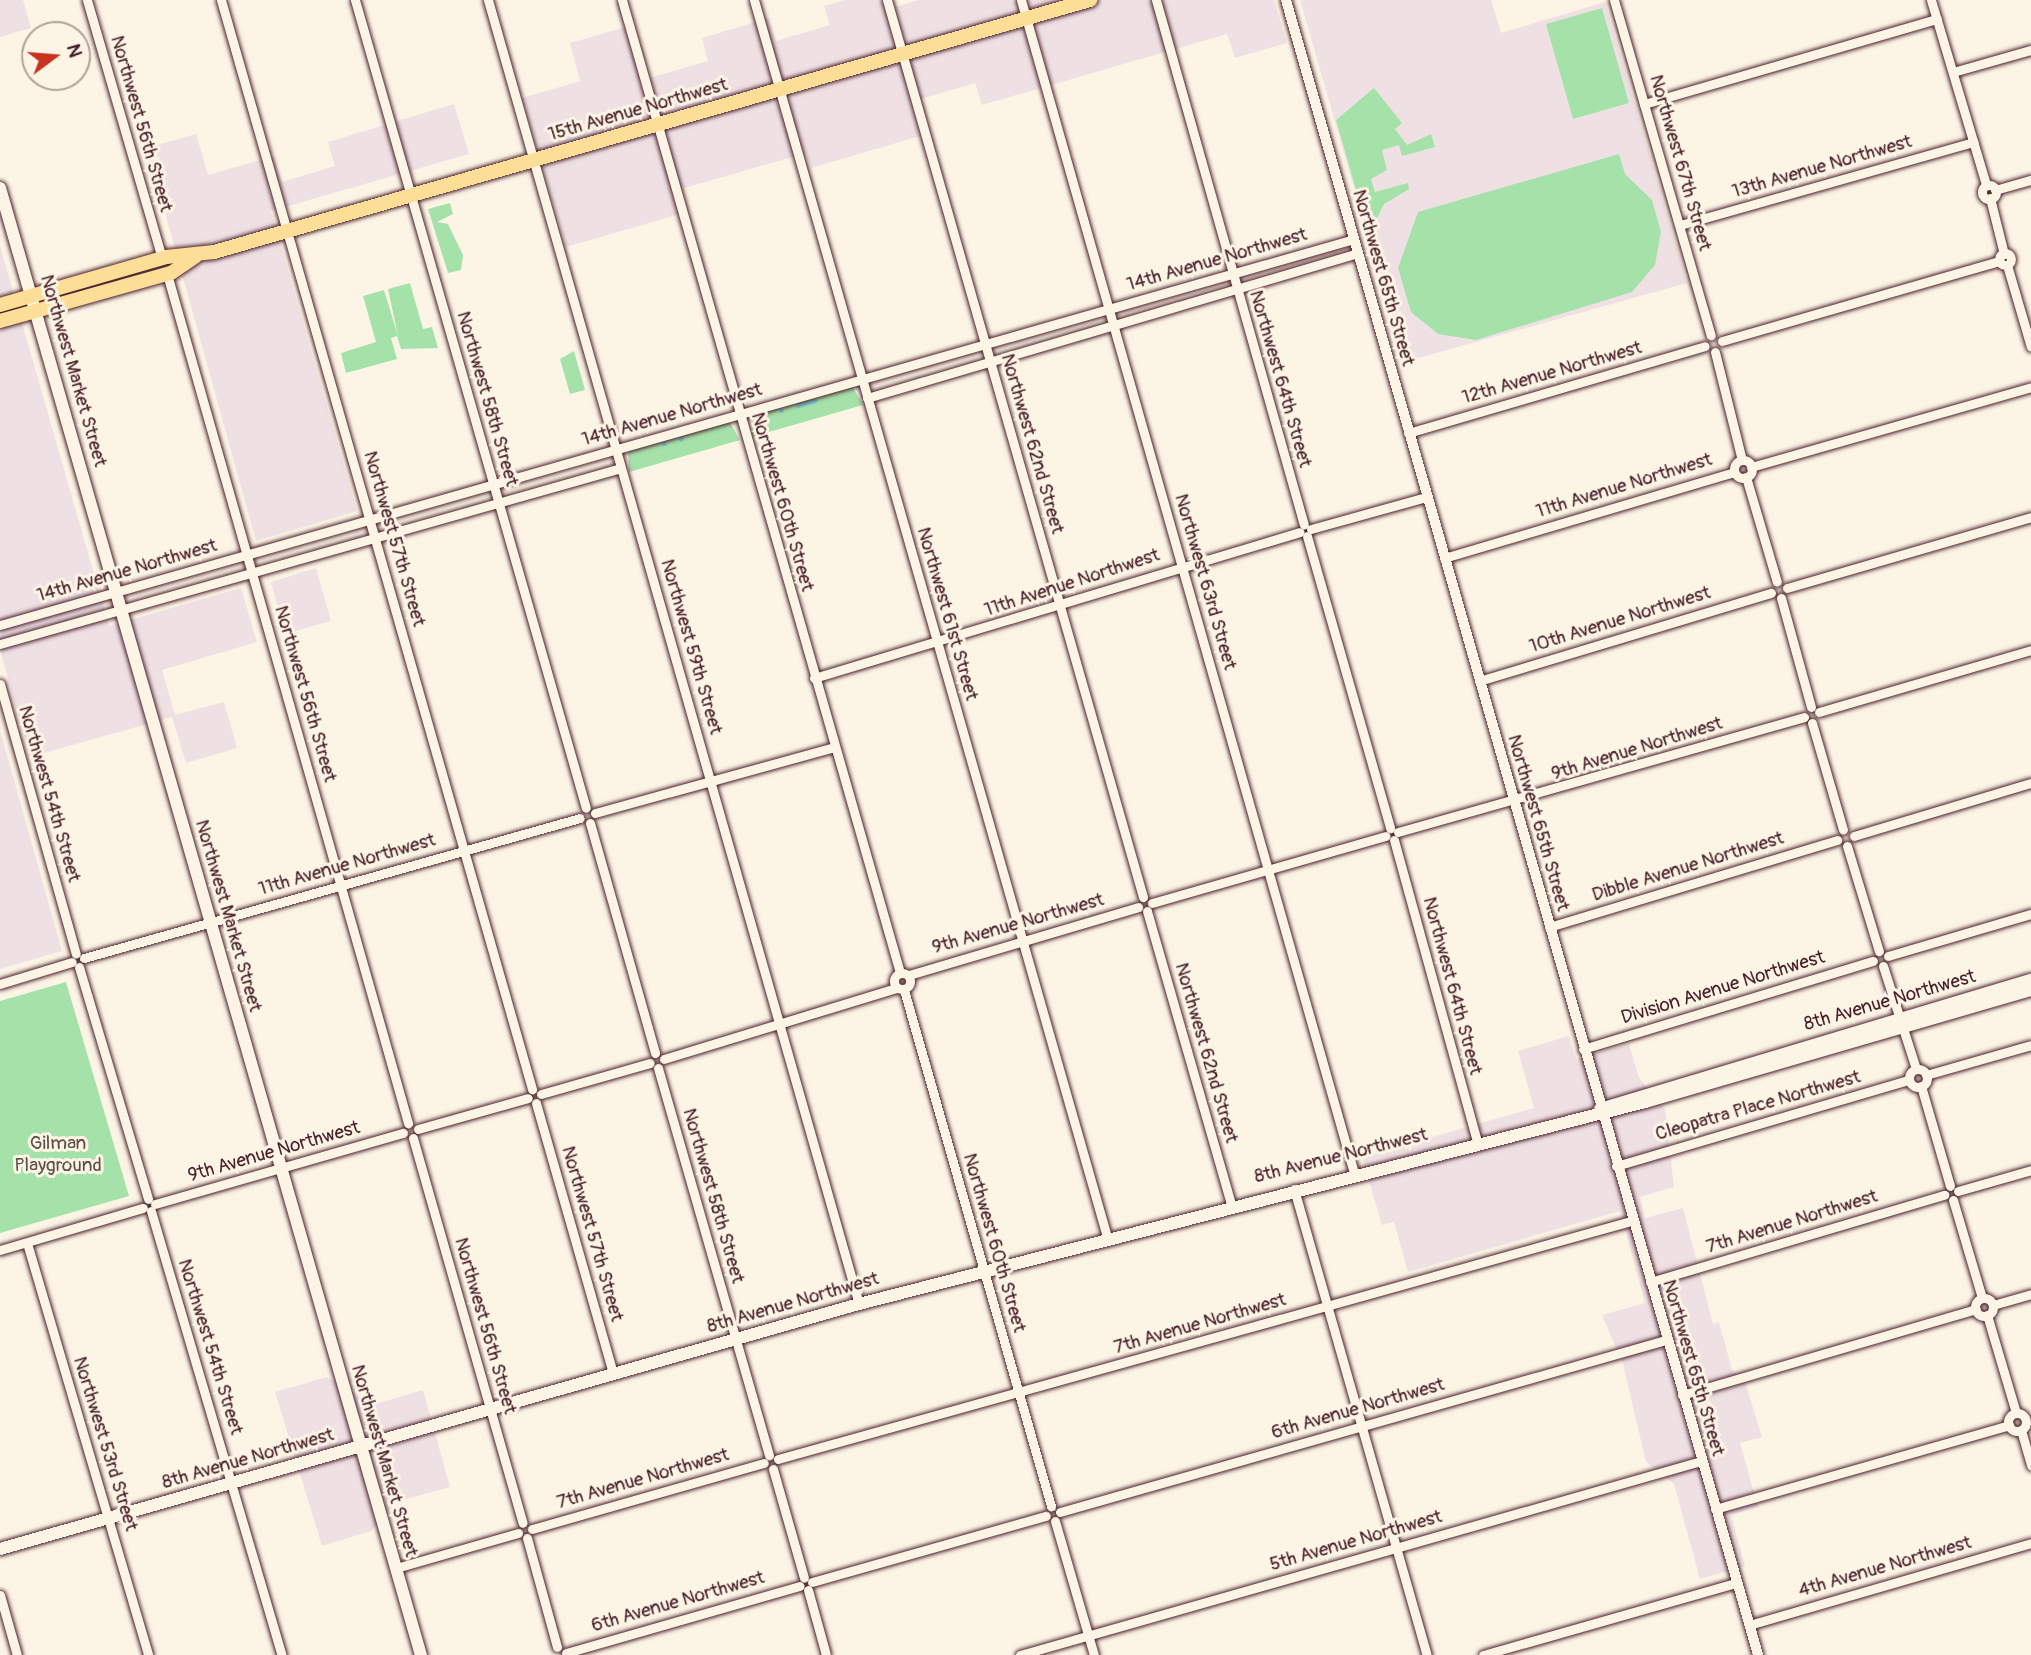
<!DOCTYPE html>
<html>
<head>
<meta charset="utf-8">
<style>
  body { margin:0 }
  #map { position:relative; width:2031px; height:1655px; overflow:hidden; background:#fcf5e5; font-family:Pangolin,sans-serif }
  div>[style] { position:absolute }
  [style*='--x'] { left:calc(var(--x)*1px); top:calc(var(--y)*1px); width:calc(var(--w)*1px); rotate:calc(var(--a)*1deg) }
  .built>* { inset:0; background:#efe1e3 }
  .green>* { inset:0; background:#a5e2a9 }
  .stream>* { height:3.5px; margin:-1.75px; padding:0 1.75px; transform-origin:1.75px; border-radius:1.75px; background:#77c8d0 }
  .roads { filter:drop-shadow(0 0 2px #4a1f2b) drop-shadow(0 0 2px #4a1f2b) }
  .minor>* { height:9px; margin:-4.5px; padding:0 4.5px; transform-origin:4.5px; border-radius:4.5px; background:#fcf5e5 }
  .minor>.ring { margin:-4.5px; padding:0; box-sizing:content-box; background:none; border:9px solid #fcf5e5; border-radius:50% }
  .tertiary>* { height:10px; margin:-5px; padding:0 5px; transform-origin:5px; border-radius:5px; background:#fcf5e5 }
  .secondary>* { height:12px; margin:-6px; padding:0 6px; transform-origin:6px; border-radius:6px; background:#fcf5e5 }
  .primary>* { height:14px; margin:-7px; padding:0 7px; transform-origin:7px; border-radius:7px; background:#fdde96 }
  span { translate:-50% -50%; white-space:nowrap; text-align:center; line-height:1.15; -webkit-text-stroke:6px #fcf5e5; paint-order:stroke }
  .street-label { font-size:19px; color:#4a1f2b }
  .park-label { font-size:19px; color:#61504a }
  .north { position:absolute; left:21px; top:21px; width:70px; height:70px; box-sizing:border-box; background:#fcf5e5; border:2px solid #b59f9b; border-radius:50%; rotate:74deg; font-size:19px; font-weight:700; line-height:28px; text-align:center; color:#4a1f2b }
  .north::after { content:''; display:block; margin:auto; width:24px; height:32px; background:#c8321e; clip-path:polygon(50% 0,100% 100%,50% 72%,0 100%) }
</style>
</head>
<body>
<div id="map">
  <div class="built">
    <i style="clip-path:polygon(0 0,23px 0,31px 28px,0 37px)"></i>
    <i style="clip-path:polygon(845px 0,893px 0,895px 7px,918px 0,1274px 0,1287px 43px,1235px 58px,1227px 34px,982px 105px,975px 83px,911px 102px,920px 136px,811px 168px,806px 153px,681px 189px,687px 212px,566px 247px,522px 98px,580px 81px,570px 43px,633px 25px,649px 78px,708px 61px,702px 38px,769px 18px,776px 41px,830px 25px,824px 6px)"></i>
    <i style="clip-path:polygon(1300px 0,1491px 0,1501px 33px,1605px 2px,1687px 283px,1404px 362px)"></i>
    <i style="clip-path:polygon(454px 104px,469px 154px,271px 211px,357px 511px,256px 541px,147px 148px,196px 134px,208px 175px,274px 156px,282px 182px,335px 166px,328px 142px)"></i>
    <i style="clip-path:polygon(0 246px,109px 626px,241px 588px,257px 642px,162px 670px,175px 715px,224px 702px,237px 748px,186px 763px,172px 717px,30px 757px,0 650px)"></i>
    <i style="clip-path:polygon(316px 568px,331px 621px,285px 634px,271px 582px)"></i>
    <i style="clip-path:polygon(0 730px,62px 951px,0 969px)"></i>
    <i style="clip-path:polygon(1569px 1036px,1576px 1059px,1629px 1044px,1639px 1078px,1665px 1109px,1674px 1187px,1640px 1197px,1645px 1218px,1683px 1208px,1713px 1324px,1719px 1322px,1732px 1370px,1746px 1385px,1762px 1437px,1740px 1443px,1758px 1507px,1731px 1515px,1745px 1566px,1700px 1579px,1674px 1484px,1646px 1462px,1623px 1364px,1602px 1315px,1645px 1303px,1620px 1211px,1408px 1272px,1394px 1222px,1382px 1225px,1362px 1157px,1534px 1108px,1518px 1051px)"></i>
    <i style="clip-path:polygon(327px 1377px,372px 1405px,423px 1390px,450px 1487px,396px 1502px,371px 1531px,322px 1546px,275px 1392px)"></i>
  </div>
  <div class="green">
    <i style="clip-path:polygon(1602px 8px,1629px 103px,1573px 119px,1546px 24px)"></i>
    <i style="clip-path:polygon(1374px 88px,1402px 123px,1395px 129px,1407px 145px,1431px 134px,1435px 147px,1402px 156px,1399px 145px,1382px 150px,1387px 170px,1371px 179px,1375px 192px,1408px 183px,1409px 189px,1384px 204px,1369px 235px,1336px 120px)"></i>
    <i style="clip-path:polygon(1619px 154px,1625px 174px,1652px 200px,1661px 232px,1655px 265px,1632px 292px,1476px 340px,1438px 334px,1411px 312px,1398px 268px,1418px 212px)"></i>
    <i style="clip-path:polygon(450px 203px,453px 214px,437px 222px,448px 224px,463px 255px,461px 270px,448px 273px,428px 209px)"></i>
    <i style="clip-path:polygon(410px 283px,423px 329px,432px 327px,438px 348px,401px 349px,397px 336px,391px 338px,397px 359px,346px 373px,341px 353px,376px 342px,363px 296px,384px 290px,398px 336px,388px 289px)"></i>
    <i style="clip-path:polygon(574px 351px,585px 390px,570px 394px,560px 359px)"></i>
    <i style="clip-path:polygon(852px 386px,863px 405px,752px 437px,752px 414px)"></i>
    <i style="clip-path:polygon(729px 421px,740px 440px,629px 472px,628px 449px)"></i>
    <i style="clip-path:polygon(66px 982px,129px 1196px,0 1233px,0 1001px)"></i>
  </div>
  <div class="stream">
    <i style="--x:798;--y:406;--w:18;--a:-16"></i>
    <i style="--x:781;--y:411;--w:1;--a:0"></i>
    <i style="--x:681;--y:440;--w:1;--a:-45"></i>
    <i style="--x:664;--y:444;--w:1;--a:0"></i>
  </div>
  <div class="roads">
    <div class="minor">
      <i style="--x:87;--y:0;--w:269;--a:73.8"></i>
      <i style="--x:221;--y:0;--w:1133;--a:74.06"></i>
      <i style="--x:355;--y:0;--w:840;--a:74.05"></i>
      <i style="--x:488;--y:0;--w:1356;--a:74.12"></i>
      <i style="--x:622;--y:0;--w:1012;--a:74.05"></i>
      <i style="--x:754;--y:0;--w:1286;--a:74.07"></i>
      <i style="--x:887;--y:0;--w:933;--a:74.07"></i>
      <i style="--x:1021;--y:0;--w:1219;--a:74.15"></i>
      <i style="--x:1156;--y:0;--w:545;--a:74.26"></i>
      <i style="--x:1614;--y:0;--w:349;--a:73.9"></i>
      <i style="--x:1931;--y:0;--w:193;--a:73.4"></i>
      <i style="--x:1953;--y:72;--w:81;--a:-15.8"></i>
      <i style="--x:1644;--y:104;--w:305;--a:-16.2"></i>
      <i class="ring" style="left:1982px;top:185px;width:5px;height:5px"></i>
      <i style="--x:1995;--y:190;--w:37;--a:-16"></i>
      <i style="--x:1990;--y:198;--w:58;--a:76"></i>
      <i style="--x:1680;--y:225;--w:305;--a:-15.8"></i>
      <i class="ring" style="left:1999px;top:253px;width:3px;height:3px"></i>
      <i style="--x:2007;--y:265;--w:85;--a:73.7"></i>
      <i style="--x:167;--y:274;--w:883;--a:74.15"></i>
      <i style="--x:1722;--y:341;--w:289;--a:-16.1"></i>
      <i style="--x:1715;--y:352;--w:111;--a:76"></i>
      <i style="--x:867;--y:398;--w:512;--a:-16.45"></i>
      <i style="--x:1408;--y:433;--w:309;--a:-16.3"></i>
      <i class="ring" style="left:1734px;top:460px;width:9px;height:9px"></i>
      <i style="--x:1751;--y:467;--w:291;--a:-15.9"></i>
      <i style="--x:1746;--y:477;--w:109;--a:73.6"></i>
      <i style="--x:1311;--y:529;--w:119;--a:-15.5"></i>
      <i style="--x:1307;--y:536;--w:304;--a:74.1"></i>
      <i style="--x:1444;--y:558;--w:302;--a:-16.5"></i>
      <i style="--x:1787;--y:588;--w:254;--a:-16.2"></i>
      <i style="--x:1781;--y:598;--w:113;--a:74.6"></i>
      <i style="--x:0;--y:625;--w:1408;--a:-15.91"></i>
      <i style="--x:0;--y:644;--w:645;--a:-15.82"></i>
      <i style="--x:814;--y:678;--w:507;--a:-16.72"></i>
      <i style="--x:1479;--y:681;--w:305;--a:-16.8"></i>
      <i style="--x:0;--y:684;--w:280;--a:74.3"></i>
      <i style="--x:1819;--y:712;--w:221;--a:-16.3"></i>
      <i style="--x:1812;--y:723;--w:111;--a:73.8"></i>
      <i style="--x:595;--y:813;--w:248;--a:-15.4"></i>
      <i style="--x:590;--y:823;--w:239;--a:74.2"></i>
      <i style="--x:1398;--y:832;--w:422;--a:-15.8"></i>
      <i style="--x:1854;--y:836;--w:185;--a:-16.7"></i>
      <i style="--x:1394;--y:840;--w:312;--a:74.6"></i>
      <i style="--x:1847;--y:846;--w:110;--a:73.1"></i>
      <i style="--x:1152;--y:903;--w:243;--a:-16"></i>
      <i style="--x:1147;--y:911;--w:305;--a:74"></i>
      <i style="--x:1549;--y:927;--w:301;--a:-16.8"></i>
      <i style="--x:1888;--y:956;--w:149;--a:-16.4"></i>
      <i style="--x:84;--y:958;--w:515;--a:-15.76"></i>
      <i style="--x:1883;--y:966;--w:108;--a:72.2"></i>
      <i style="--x:79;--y:967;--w:242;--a:73.4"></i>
      <i class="ring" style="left:894px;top:973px;width:7px;height:7px"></i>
      <i style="--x:909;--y:975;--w:239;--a:-16.5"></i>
      <i style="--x:0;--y:984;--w:75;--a:-17"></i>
      <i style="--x:904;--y:990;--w:537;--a:74.1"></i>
      <i style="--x:1583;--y:1049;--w:303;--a:-16.9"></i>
      <i style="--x:664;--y:1059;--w:243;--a:-17"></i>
      <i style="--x:658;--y:1068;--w:403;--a:74"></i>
      <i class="ring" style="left:1909px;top:1069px;width:9px;height:9px"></i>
      <i style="--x:1926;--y:1075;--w:109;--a:-15.9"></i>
      <i style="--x:1921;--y:1086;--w:104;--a:73.8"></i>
      <i style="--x:541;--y:1094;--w:113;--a:-15.9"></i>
      <i style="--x:536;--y:1103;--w:282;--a:74.1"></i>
      <i style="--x:418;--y:1129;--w:114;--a:-15.7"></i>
      <i style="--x:413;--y:1138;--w:400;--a:74.1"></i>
      <i style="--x:1616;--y:1166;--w:305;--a:-16.4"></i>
      <i style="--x:1294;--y:1189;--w:485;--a:74.1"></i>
      <i style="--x:1958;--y:1191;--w:76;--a:-16"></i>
      <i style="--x:1953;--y:1200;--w:102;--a:73.5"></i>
      <i style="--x:155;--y:1204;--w:258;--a:-16"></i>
      <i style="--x:151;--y:1211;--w:463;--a:73.6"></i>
      <i style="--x:27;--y:1243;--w:429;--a:73.6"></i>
      <i style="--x:0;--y:1250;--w:149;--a:-16.4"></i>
      <i style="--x:1650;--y:1282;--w:307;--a:-16.5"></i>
      <i class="ring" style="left:1975px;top:1298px;width:9px;height:9px"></i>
      <i style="--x:1993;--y:1305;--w:40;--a:-16"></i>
      <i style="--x:1987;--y:1315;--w:102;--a:73.5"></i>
      <i style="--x:1682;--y:1395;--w:306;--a:-16.3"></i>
      <i class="ring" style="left:2008px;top:1413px;width:9px;height:9px"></i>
      <i style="--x:2021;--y:1430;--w:37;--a:74"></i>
      <i style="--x:778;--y:1459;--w:886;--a:-15.59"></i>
      <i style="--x:773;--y:1469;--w:113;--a:74.1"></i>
      <i style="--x:1715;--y:1509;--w:306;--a:-15.9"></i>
      <i style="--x:1060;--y:1512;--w:630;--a:-15.85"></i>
      <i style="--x:1055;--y:1521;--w:140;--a:73.8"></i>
      <i style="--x:532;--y:1529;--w:241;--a:-15.9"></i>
      <i style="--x:527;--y:1538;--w:113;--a:74.6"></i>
      <i style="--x:396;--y:1568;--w:127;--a:-16"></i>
      <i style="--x:812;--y:1582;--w:243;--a:-15.8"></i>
      <i style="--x:808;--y:1590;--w:67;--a:74.5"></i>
      <i style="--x:0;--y:1595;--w:62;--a:74.2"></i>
      <i style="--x:1749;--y:1625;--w:294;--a:-16.2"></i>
      <i style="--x:566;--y:1653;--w:243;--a:-16"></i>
      <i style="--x:1020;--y:1655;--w:708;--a:-15.9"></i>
      <i style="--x:1483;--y:1655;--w:263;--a:-15.9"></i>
    </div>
    <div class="tertiary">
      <i style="--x:1286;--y:0;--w:1721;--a:74.08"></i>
    </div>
    <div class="secondary">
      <i style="--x:0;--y:188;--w:1526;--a:73.99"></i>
      <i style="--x:1600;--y:1109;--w:450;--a:-16.7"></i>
      <i style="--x:0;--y:1549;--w:893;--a:-15.92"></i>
      <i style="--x:859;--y:1304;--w:812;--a:-14.41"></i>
      <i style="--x:1645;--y:1102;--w:402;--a:-16.2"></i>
    </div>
    <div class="primary">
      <i style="--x:0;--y:305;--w:173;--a:-16.1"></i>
      <i style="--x:166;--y:257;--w:48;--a:-5.9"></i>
      <i style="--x:214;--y:252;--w:912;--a:-16.05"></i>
      <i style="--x:0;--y:321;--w:178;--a:-15.7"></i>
      <i style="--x:171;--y:273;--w:29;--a:-34"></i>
    </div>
  </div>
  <div class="street-label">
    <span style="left:638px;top:110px;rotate:-16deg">15th Avenue Northwest</span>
    <span style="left:141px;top:124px;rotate:74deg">Northwest 56th Street</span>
    <span style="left:1680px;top:163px;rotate:74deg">Northwest 67th Street</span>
    <span style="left:1822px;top:167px;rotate:-16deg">13th Avenue Northwest</span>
    <span style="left:1217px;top:260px;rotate:-16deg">14th Avenue Northwest</span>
    <span style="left:1383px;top:278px;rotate:74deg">Northwest 65th Street</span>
    <span style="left:73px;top:371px;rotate:74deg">Northwest Market Street</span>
    <span style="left:1552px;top:373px;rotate:-16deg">12th Avenue Northwest</span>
    <span style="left:1280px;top:379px;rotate:74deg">Northwest 64th Street</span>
    <span style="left:487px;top:399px;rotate:74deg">Northwest 58th Street</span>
    <span style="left:672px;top:415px;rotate:-16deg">14th Avenue Northwest</span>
    <span style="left:1032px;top:444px;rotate:74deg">Northwest 62nd Street</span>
    <span style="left:1624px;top:486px;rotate:-17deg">11th Avenue Northwest</span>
    <span style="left:782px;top:502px;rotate:74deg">Northwest 60th Street</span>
    <span style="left:394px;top:539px;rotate:74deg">Northwest 57th Street</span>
    <span style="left:127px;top:571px;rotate:-16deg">14th Avenue Northwest</span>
    <span style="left:1205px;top:582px;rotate:74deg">Northwest 63rd Street</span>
    <span style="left:1072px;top:583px;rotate:-18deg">11th Avenue Northwest</span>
    <span style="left:947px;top:614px;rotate:74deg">Northwest 61st Street</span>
    <span style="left:1620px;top:620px;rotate:-17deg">10th Avenue Northwest</span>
    <span style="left:691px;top:647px;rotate:74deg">Northwest 59th Street</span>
    <span style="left:305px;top:694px;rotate:74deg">Northwest 56th Street</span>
    <span style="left:1637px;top:749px;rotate:-17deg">9th Avenue Northwest</span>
    <span style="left:49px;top:794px;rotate:74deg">Northwest 54th Street</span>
    <span style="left:1538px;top:823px;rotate:74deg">Northwest 65th Street</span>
    <span style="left:347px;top:865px;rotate:-16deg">11th Avenue Northwest</span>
    <span style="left:1688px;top:867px;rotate:-17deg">Dibble Avenue Northwest</span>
    <span style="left:228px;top:916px;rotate:74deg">Northwest Market Street</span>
    <span style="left:1018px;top:924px;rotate:-16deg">9th Avenue Northwest</span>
    <span style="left:1452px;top:986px;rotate:75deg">Northwest 64th Street</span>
    <span style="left:1723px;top:988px;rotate:-17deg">Division Avenue Northwest</span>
    <span style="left:1890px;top:1001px;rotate:-16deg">8th Avenue Northwest</span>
    <span style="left:1206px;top:1053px;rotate:74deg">Northwest 62nd Street</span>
    <span style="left:1758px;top:1106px;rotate:-16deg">Cleopatra Place Northwest</span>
    <span style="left:274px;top:1152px;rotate:-16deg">9th Avenue Northwest</span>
    <span style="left:1341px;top:1156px;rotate:-14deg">8th Avenue Northwest</span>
    <span style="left:713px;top:1196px;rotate:74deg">Northwest 58th Street</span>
    <span style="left:1792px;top:1222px;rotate:-17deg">7th Avenue Northwest</span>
    <span style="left:592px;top:1234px;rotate:74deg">Northwest 57th Street</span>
    <span style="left:994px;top:1243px;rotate:74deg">Northwest 60th Street</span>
    <span style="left:793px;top:1303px;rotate:-16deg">8th Avenue Northwest</span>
    <span style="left:1200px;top:1324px;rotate:-16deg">7th Avenue Northwest</span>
    <span style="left:485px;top:1326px;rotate:74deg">Northwest 56th Street</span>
    <span style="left:210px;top:1347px;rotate:73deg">Northwest 54th Street</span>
    <span style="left:1693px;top:1368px;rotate:74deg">Northwest 65th Street</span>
    <span style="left:1358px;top:1409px;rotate:-16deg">6th Avenue Northwest</span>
    <span style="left:105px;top:1444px;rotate:73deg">Northwest 53rd Street</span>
    <span style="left:248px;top:1459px;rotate:-16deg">8th Avenue Northwest</span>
    <span style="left:384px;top:1461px;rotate:74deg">Northwest Market Street</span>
    <span style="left:643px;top:1479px;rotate:-16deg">7th Avenue Northwest</span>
    <span style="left:1356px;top:1541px;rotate:-16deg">5th Avenue Northwest</span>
    <span style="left:1885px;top:1567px;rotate:-16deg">4th Avenue Northwest</span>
    <span style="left:678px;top:1602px;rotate:-16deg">6th Avenue Northwest</span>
  </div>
  <div class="park-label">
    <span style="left:58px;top:1155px">Gilman<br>Playground</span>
  </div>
  <div class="north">N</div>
</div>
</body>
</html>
